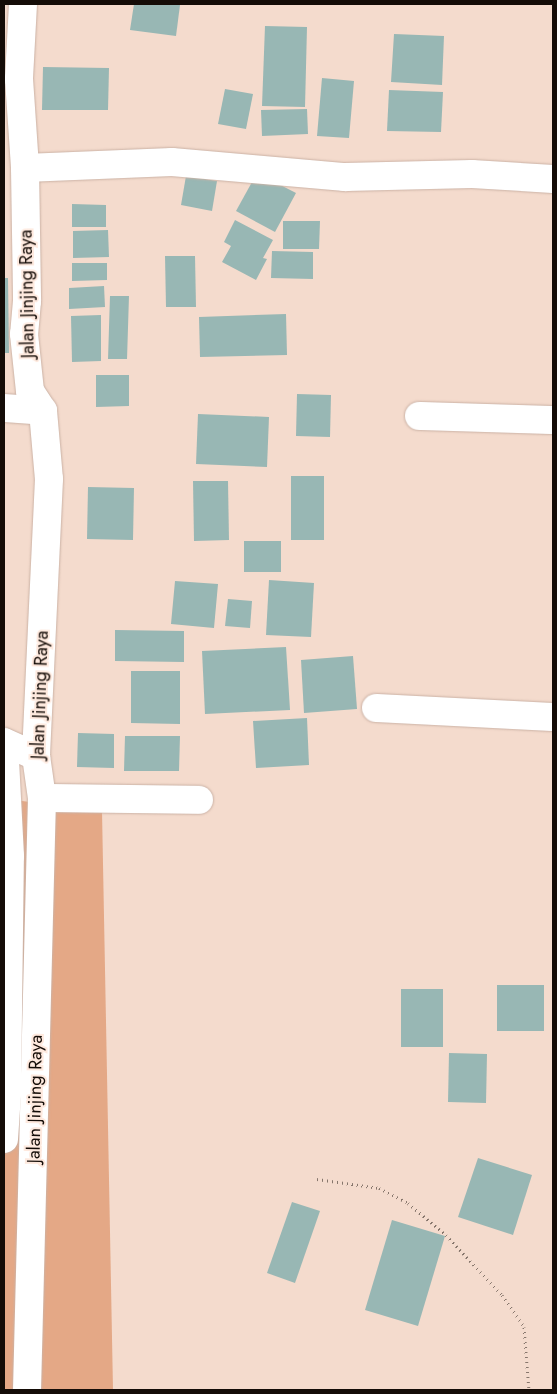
<!DOCTYPE html>
<html>
<head>
<meta charset="utf-8">
<style>
  body { margin:0 }
  #map { position:relative; width:557px; height:1394px; overflow:hidden; background:#f4dbcd; font-family:Jost,sans-serif }
  div>[style] { position:absolute }
  [style*='--x'] { left:calc(var(--x)*1px); top:calc(var(--y)*1px); width:calc(var(--w)*1px); rotate:calc(var(--a)*1deg) }
  .green>* { inset:0; background:#e4a886 }
  .building>* { inset:0; background:#98b7b4 }
  .path>* { height:3px; margin-top:-1.5px; transform-origin:0; background:repeating-linear-gradient(90deg,#86766c 0 1px,transparent 0 5px) }
  .roads { filter:drop-shadow(0 0 1px #cbb2a5) drop-shadow(0 0 1px #cbb2a5) }
  .minor>* { height:28px; margin:-14px; padding:0 14px; transform-origin:14px; border-radius:14px; background:#fff }
  span { translate:-50% -50%; white-space:nowrap; text-align:center; line-height:1.15; -webkit-text-stroke:4px #fee9de; paint-order:stroke }
  .street-label { font-size:18px; color:#140c07 }
  .frame { position:absolute; inset:0; border:5px solid #140c07; pointer-events:none }
</style>
</head>
<body>
<div id="map">
  <div class="green">
    <i style="clip-path:polygon(6px 799px,102px 811px,113px 1390px,4px 1390px)"></i>
  </div>
  <div class="building">
    <i style="clip-path:polygon(134px 4px,180px 5px,176px 36px,130px 30px)"></i>
    <i style="clip-path:polygon(265px 26px,307px 27px,305px 107px,262px 106px)"></i>
    <i style="clip-path:polygon(394px 34px,444px 36px,442px 85px,391px 82px)"></i>
    <i style="clip-path:polygon(43px 67px,109px 68px,108px 110px,42px 110px)"></i>
    <i style="clip-path:polygon(322px 78px,354px 81px,349px 138px,317px 136px)"></i>
    <i style="clip-path:polygon(225px 89px,253px 94px,246px 129px,218px 124px)"></i>
    <i style="clip-path:polygon(389px 90px,443px 92px,441px 132px,387px 131px)"></i>
    <i style="clip-path:polygon(307px 109px,308px 134px,262px 136px,261px 110px)"></i>
    <i style="clip-path:polygon(257px 173px,296px 193px,275px 232px,236px 211px)"></i>
    <i style="clip-path:polygon(186px 176px,217px 181px,212px 211px,181px 205px)"></i>
    <i style="clip-path:polygon(72px 204px,106px 205px,106px 227px,72px 227px)"></i>
    <i style="clip-path:polygon(235px 220px,273px 240px,263px 258px,267px 259px,256px 280px,222px 262px,231px 246px,224px 242px)"></i>
    <i style="clip-path:polygon(283px 221px,320px 221px,319px 249px,283px 249px)"></i>
    <i style="clip-path:polygon(108px 230px,109px 257px,73px 258px,73px 231px)"></i>
    <i style="clip-path:polygon(272px 251px,313px 252px,313px 279px,271px 278px)"></i>
    <i style="clip-path:polygon(165px 256px,195px 256px,196px 307px,166px 307px)"></i>
    <i style="clip-path:polygon(72px 263px,107px 263px,107px 280px,72px 281px)"></i>
    <i style="clip-path:polygon(4px 278px,8px 278px,9px 353px,4px 353px)"></i>
    <i style="clip-path:polygon(104px 286px,105px 307px,69px 309px,69px 288px)"></i>
    <i style="clip-path:polygon(110px 296px,129px 296px,127px 359px,108px 359px)"></i>
    <i style="clip-path:polygon(286px 314px,287px 355px,200px 357px,199px 317px)"></i>
    <i style="clip-path:polygon(101px 315px,101px 361px,72px 362px,71px 316px)"></i>
    <i style="clip-path:polygon(96px 375px,129px 375px,129px 406px,96px 407px)"></i>
    <i style="clip-path:polygon(297px 394px,331px 395px,330px 437px,296px 436px)"></i>
    <i style="clip-path:polygon(198px 414px,269px 417px,267px 467px,196px 464px)"></i>
    <i style="clip-path:polygon(291px 476px,324px 476px,324px 540px,291px 540px)"></i>
    <i style="clip-path:polygon(193px 481px,228px 481px,229px 540px,194px 541px)"></i>
    <i style="clip-path:polygon(88px 487px,134px 488px,133px 540px,87px 539px)"></i>
    <i style="clip-path:polygon(244px 541px,281px 541px,281px 572px,244px 572px)"></i>
    <i style="clip-path:polygon(269px 580px,314px 583px,311px 637px,266px 635px)"></i>
    <i style="clip-path:polygon(175px 581px,218px 584px,214px 628px,171px 624px)"></i>
    <i style="clip-path:polygon(228px 599px,252px 601px,250px 628px,225px 626px)"></i>
    <i style="clip-path:polygon(115px 630px,184px 631px,184px 662px,115px 661px)"></i>
    <i style="clip-path:polygon(286px 647px,290px 710px,205px 714px,202px 651px)"></i>
    <i style="clip-path:polygon(353px 656px,357px 709px,304px 713px,301px 660px)"></i>
    <i style="clip-path:polygon(131px 671px,180px 671px,180px 724px,131px 723px)"></i>
    <i style="clip-path:polygon(307px 718px,309px 765px,256px 768px,253px 721px)"></i>
    <i style="clip-path:polygon(78px 733px,114px 734px,114px 768px,77px 767px)"></i>
    <i style="clip-path:polygon(125px 736px,180px 736px,179px 771px,124px 771px)"></i>
    <i style="clip-path:polygon(497px 985px,544px 985px,544px 1031px,497px 1031px)"></i>
    <i style="clip-path:polygon(401px 989px,443px 989px,443px 1047px,401px 1047px)"></i>
    <i style="clip-path:polygon(449px 1053px,487px 1054px,486px 1103px,448px 1102px)"></i>
    <i style="clip-path:polygon(478px 1158px,532px 1175px,513px 1235px,458px 1217px)"></i>
    <i style="clip-path:polygon(292px 1202px,320px 1211px,295px 1283px,267px 1273px)"></i>
    <i style="clip-path:polygon(392px 1220px,445px 1236px,418px 1326px,365px 1310px)"></i>
  </div>
  <div class="path">
    <i style="--x:317;--y:1179;--w:63;--a:8.3"></i>
    <i style="--x:379;--y:1188;--w:33;--a:27"></i>
    <i style="--x:408;--y:1203;--w:50;--a:40.1"></i>
    <i style="--x:446;--y:1235;--w:82;--a:47"></i>
    <i style="--x:502;--y:1295;--w:39;--a:55"></i>
    <i style="--x:524;--y:1327;--w:63;--a:85.5"></i>
  </div>
  <div class="roads">
    <div class="minor">
      <i style="--x:23;--y:4;--w:75;--a:93.1"></i>
      <i style="--x:19;--y:79;--w:89;--a:86.1"></i>
      <i style="--x:25;--y:168;--w:133;--a:89.1"></i>
      <i style="--x:27;--y:301;--w:33;--a:95"></i>
      <i style="--x:24;--y:334;--w:57;--a:84"></i>
      <i style="--x:30;--y:391;--w:24;--a:57"></i>
      <i style="--x:43;--y:411;--w:68;--a:85"></i>
      <i style="--x:49;--y:479;--w:277;--a:92.7"></i>
      <i style="--x:36;--y:756;--w:42;--a:81.9"></i>
      <i style="--x:42;--y:798;--w:592;--a:91.45"></i>
      <i style="--x:25;--y:168;--w:147;--a:-2.3"></i>
      <i style="--x:172;--y:162;--w:174;--a:5"></i>
      <i style="--x:345;--y:177;--w:127;--a:-1.4"></i>
      <i style="--x:472;--y:174;--w:81;--a:3.5"></i>
      <i style="--x:4;--y:408;--w:39;--a:4"></i>
      <i style="--x:419;--y:416;--w:134;--a:1.7"></i>
      <i style="--x:376;--y:708;--w:177;--a:2.9"></i>
      <i style="--x:42;--y:798;--w:157;--a:0.7"></i>
      <i style="--x:4;--y:1139;--w:45;--a:-86.2"></i>
      <i style="--x:7;--y:1094;--w:238;--a:-89.3"></i>
      <i style="--x:10;--y:856;--w:114;--a:-93"></i>
      <i style="--x:4;--y:742;--w:35;--a:24"></i>
    </div>
  </div>
  <div class="street-label">
    <span style="left:27px;top:294px;rotate:-91deg">Jalan Jinjing Raya</span>
    <span style="left:40px;top:695px;rotate:-88deg">Jalan Jinjing Raya</span>
    <span style="left:35px;top:1099px;rotate:-89deg">Jalan Jinjing Raya</span>
  </div>
  <div class="frame"></div>
</div>
</body>
</html>
